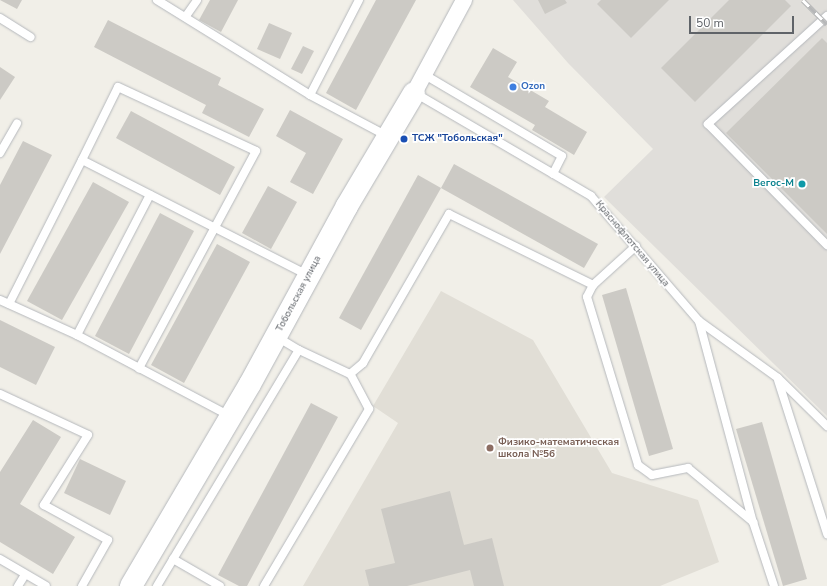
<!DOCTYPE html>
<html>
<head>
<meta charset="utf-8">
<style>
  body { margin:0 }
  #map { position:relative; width:827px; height:586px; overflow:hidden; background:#f1efe8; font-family:"Nunito Sans",sans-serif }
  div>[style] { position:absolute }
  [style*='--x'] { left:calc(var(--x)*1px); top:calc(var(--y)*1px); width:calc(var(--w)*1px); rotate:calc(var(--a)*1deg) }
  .industrial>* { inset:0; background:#e0deda }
  .education>* { inset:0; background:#e1ded6 }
  .building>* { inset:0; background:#cccac5 }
  .roads { filter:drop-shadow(0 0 1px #b5b8bc) drop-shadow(0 0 1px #b5b8bc) }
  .lane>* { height:8px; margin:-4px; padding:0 4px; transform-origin:4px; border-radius:4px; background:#fff }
  .street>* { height:16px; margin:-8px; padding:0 8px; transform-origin:8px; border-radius:8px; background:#fff }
  .secondary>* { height:22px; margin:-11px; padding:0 11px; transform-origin:11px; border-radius:11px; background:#fff }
  .rail>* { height:4.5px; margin-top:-2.25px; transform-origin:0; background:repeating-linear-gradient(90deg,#fff 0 9px,#b6b7b8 0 18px); box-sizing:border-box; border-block:1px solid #b6b7b8 }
  .dots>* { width:11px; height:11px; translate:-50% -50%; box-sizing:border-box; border:2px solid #fff; border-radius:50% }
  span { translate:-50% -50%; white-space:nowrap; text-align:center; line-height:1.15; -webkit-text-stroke:3.5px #fff; paint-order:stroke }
  .shop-label { font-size:10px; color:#366cbe; font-weight:700 }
  .left { translate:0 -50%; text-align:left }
  .transit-label { font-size:10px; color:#164399; font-weight:700 }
  .culture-label { font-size:10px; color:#0d838f; font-weight:700 }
  .right { translate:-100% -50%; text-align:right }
  .street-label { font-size:10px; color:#5f6368 }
  .education-label { font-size:10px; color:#785e54; font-weight:700 }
  .scale { position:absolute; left:689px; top:16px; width:105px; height:18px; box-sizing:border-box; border:2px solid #5f6368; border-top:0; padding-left:5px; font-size:12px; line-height:14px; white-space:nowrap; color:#5f6368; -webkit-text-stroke:3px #fff; paint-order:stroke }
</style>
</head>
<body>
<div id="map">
  <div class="industrial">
    <i style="clip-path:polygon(513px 0,827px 0,827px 416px,604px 197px,653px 149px,568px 63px)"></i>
  </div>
  <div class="education">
    <i style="clip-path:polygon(441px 291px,533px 340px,612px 473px,698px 500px,719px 562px,660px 586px,303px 586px,398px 423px,373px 406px)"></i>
  </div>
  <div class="building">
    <i style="clip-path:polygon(0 0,22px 0,17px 9px)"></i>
    <i style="clip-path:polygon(210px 0,238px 0,221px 32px,199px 20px)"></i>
    <i style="clip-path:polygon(376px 0,416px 0,356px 110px,326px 93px)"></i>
    <i style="clip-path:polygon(538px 0,565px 0,567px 3px,545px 14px)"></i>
    <i style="clip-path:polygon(601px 0,669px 0,631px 38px,597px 4px)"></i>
    <i style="clip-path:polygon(729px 0,785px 0,791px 6px,695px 102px,661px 68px)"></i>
    <i style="clip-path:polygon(108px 20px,221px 78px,218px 85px,264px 109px,249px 137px,202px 113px,206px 105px,94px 47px)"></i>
    <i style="clip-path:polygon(269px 23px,292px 33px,280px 59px,257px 49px)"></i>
    <i style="clip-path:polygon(822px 38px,827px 43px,827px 234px,726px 133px)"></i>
    <i style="clip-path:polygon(303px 46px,314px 51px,302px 74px,291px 69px)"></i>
    <i style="clip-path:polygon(493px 48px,517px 62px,508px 77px,549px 101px,545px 107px,587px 132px,574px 155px,532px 130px,535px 125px,470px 87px)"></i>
    <i style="clip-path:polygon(0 67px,15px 77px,0 100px)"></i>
    <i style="clip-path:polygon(290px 110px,343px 139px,313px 194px,290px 182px,306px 153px,276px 136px)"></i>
    <i style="clip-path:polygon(131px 111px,235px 167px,220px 195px,116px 138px)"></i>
    <i style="clip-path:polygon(23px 141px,52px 155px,0 254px,0 185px)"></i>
    <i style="clip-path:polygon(454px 164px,598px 244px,584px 268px,441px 188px)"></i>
    <i style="clip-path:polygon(418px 175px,441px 188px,361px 330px,339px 318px)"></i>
    <i style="clip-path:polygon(93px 182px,129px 202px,62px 320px,27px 301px)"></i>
    <i style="clip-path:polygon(268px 186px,297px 202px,271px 249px,242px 233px)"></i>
    <i style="clip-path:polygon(160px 213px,194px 231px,129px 354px,95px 336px)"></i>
    <i style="clip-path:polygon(217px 244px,250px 262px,184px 383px,151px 365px)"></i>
    <i style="clip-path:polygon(626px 288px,673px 449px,649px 456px,602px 295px)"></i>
    <i style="clip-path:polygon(0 320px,55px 347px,36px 385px,0 367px)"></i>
    <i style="clip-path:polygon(311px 403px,338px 417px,247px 586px,239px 586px,218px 575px)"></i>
    <i style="clip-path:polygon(33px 420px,61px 437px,20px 504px,75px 537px,53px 574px,0 542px,0 472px)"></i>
    <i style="clip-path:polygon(762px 422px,807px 579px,783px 586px,736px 429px)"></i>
    <i style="clip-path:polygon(80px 459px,126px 481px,110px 515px,64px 493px)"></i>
    <i style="clip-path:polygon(450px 491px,464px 545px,492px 538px,504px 586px,474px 586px,470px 570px,407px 586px,369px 586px,365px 570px,395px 563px,381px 509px)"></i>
  </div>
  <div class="roads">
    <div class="lane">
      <i style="--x:157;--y:0;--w:180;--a:31.8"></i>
      <i style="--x:310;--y:95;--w:87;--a:28"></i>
      <i style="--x:186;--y:16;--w:19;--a:-55"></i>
      <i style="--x:827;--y:16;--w:161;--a:137.8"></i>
      <i style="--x:708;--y:124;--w:170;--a:45.5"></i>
      <i style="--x:0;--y:18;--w:36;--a:32"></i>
      <i style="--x:425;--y:75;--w:159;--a:30.6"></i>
      <i style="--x:562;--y:156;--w:20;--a:117"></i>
      <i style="--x:415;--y:93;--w:204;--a:30.3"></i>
      <i style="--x:591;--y:196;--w:165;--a:49.2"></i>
      <i style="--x:699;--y:321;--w:97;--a:35.8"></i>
      <i style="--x:778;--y:378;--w:69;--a:44.4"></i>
      <i style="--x:310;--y:95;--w:107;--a:-62.7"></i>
      <i style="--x:0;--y:153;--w:34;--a:-60"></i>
      <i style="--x:82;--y:160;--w:81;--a:-63.7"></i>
      <i style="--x:118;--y:87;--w:152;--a:24.9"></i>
      <i style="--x:256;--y:151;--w:247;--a:118.3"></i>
      <i style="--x:593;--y:285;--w:13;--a:117"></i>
      <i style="--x:587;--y:297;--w:176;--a:73.1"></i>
      <i style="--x:638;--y:465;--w:17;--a:36"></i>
      <i style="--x:652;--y:475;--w:37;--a:-11"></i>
      <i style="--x:688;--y:468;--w:85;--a:39.7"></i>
      <i style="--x:753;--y:522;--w:67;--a:71.8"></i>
      <i style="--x:0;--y:300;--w:85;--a:24.4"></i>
      <i style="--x:77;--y:335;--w:173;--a:27.9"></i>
      <i style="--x:9;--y:304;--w:161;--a:-63.1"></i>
      <i style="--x:82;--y:160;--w:254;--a:27"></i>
      <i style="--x:699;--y:321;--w:208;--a:75"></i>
      <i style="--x:77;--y:335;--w:158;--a:-62.5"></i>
      <i style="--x:277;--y:337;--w:26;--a:31"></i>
      <i style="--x:778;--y:380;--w:162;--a:72.3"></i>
      <i style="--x:0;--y:394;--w:97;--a:25"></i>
      <i style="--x:88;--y:435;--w:83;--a:122.2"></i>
      <i style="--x:44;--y:505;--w:73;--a:28.7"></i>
      <i style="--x:108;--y:540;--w:53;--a:119.5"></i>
      <i style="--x:0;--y:559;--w:53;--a:30.4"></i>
      <i style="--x:173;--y:559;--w:54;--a:29.9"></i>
      <i style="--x:18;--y:586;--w:13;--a:-58"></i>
      <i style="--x:157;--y:586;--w:275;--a:-59"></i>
      <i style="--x:299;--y:350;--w:56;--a:25.2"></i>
      <i style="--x:350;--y:374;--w:17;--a:-40"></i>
      <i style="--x:363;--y:363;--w:172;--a:-60"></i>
      <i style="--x:449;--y:214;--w:161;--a:26.2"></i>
      <i style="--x:593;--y:285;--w:58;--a:-42.2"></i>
      <i style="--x:264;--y:586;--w:206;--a:-59.3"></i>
      <i style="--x:369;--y:409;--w:40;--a:-118"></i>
    </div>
    <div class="street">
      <i style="--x:414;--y:93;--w:106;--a:-61.7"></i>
    </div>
    <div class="secondary">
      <i style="--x:131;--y:586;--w:234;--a:-59.5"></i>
      <i style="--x:250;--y:384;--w:203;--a:-61.4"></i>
      <i style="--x:347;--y:206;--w:131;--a:-59.3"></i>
    </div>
  </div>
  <div class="rail">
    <i style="--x:803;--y:0;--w:34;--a:45"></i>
  </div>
  <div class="dots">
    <i style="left:513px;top:87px;background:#3f7fe0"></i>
    <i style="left:404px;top:139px;background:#1a4fb4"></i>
    <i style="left:802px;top:184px;background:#0f9aa8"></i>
    <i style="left:490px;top:448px;background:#8d6e63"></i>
  </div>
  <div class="shop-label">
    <span class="left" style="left:521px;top:87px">Ozon</span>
  </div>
  <div class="transit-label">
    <span class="left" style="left:412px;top:139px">ТСЖ "Тобольская"</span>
  </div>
  <div class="culture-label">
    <span class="right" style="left:794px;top:184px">Вегос-М</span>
  </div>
  <div class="street-label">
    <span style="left:632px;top:244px;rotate:50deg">Краснофлотская улица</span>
    <span style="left:299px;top:294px;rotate:-62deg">Тобольская улица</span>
  </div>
  <div class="education-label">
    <span class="left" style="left:498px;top:448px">Физико-математическая<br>школа №56</span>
  </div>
  <div class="scale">50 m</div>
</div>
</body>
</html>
